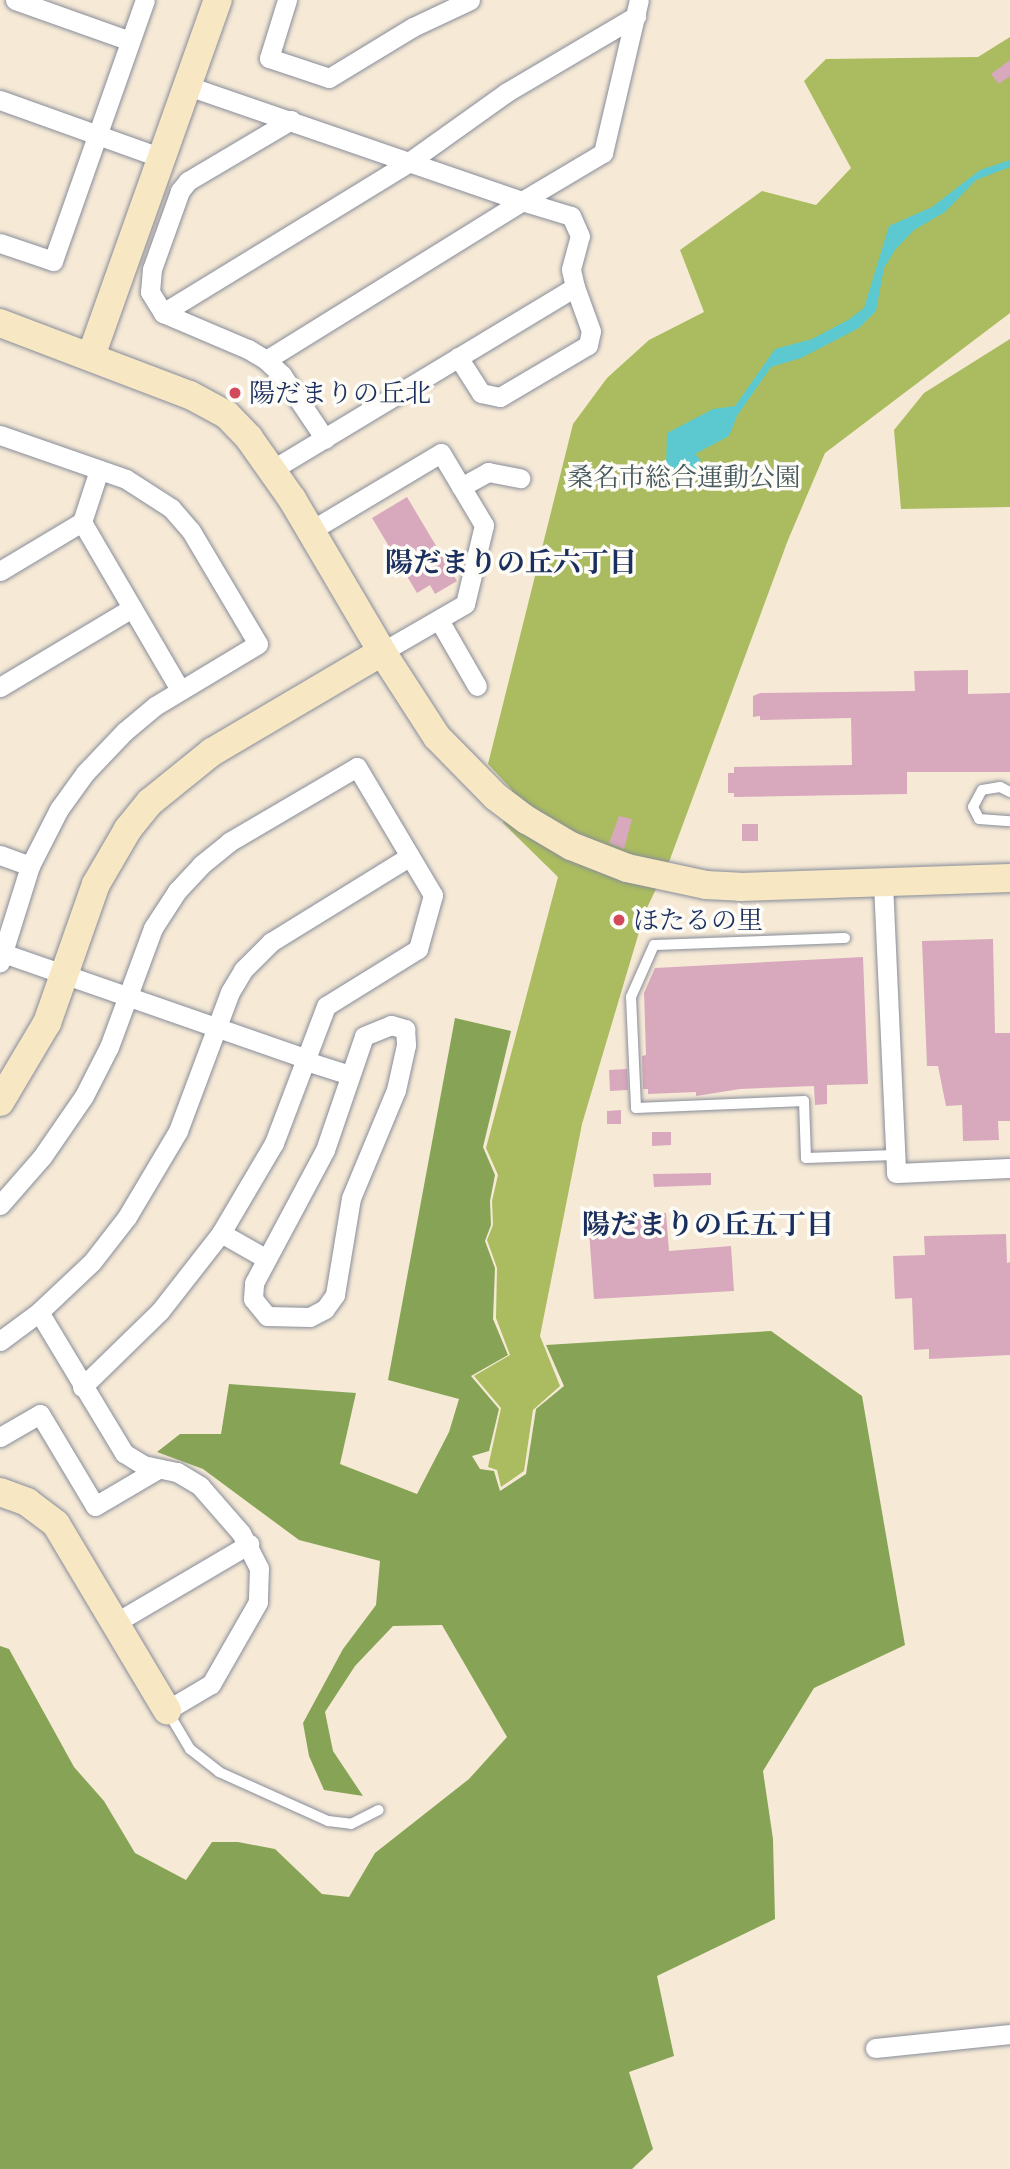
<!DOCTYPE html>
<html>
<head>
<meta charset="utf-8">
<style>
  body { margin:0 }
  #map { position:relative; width:1010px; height:2169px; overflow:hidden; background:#f6ead6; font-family:"Gentium Book Plus","Noto Serif JP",serif }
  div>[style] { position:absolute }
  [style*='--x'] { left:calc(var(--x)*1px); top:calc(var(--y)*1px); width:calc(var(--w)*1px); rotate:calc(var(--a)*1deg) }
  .green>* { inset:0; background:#aabc5f }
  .forest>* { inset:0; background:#87a456 }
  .water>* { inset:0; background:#5cc9d0 }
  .building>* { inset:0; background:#d8a8bd }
  .roads { filter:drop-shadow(0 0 2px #888c9a) drop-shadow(0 0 2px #888c9a) }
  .lane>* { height:10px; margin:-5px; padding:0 5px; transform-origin:5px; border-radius:5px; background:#fff }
  .street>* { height:19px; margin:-9.5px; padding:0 9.5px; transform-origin:9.5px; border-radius:9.5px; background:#fff }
  .secondary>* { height:28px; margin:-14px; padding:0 14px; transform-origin:14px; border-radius:14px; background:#f7e8c3 }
  .dots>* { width:19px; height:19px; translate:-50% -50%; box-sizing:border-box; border:4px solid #fdfcf7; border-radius:50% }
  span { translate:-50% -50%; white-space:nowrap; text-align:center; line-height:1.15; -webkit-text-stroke:7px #fdfcf7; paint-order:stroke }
  .poi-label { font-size:26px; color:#1b2f5e }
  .left { translate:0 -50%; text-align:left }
  .park-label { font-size:26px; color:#46595e }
  .neighbourhood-label { font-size:28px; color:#1b2f5e; font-weight:700 }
</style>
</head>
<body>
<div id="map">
  <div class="green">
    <i style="clip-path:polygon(1010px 37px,1010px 313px,825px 453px,788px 540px,669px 862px,645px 912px,582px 1124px,540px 1336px,560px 1386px,533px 1410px,524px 1471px,501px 1487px,497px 1470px,488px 1467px,501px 1408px,474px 1376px,510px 1355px,496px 1318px,497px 1268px,487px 1240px,493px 1225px,492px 1201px,498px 1175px,486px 1148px,558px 877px,503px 823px,512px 790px,488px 764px,573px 424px,607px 378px,649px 340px,704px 312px,680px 250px,762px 191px,816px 205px,851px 168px,804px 81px,826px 59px,978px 57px)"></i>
    <i style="clip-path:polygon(1010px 339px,1010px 507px,901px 509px,894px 430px,924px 393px)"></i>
  </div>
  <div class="forest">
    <i style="clip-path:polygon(455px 1018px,511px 1031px,483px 1147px,495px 1175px,490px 1201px,491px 1225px,485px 1241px,495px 1268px,493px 1319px,508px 1355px,471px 1376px,499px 1409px,489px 1451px,472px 1456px,480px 1469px,494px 1471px,500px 1491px,526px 1474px,536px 1409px,564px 1386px,546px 1345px,771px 1331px,862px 1396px,905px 1645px,814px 1688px,763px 1771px,773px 1839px,775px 1919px,657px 1976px,674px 2056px,629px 2072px,653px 2149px,632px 2169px,0 2169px,0 1646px,9px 1649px,74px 1767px,104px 1801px,135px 1853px,186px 1880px,212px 1842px,238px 1842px,275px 1849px,322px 1894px,349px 1897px,375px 1853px,469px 1779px,507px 1737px,442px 1625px,393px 1626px,355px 1666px,325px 1712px,333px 1751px,363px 1796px,324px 1790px,309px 1756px,303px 1723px,343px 1649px,376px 1605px,380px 1561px,299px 1540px,203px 1469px,157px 1452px,180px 1434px,221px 1434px,229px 1384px,356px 1393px,340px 1464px,417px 1494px,449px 1432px,459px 1399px,388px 1380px)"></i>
  </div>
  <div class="water">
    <i style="clip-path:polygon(1010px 160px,1010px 167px,976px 180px,945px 212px,914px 230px,895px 250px,884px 268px,876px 311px,859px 328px,801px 358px,771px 367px,737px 416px,729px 436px,695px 454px,701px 460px,691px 477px,675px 480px,666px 469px,667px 433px,713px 409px,735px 406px,775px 349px,812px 339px,848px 320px,864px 308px,889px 226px,932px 207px,980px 170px)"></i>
  </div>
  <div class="building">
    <i style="clip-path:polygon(1010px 60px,1010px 76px,999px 84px,991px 74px)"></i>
    <i style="clip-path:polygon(407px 497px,457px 581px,435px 594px,430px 585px,417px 593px,372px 518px)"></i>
    <i style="clip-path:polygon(968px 670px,968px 694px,1010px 693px,1010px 772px,907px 772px,907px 794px,734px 797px,734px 793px,728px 793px,728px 773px,734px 773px,734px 767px,852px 765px,851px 718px,760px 720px,760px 716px,753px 717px,753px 696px,760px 693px,915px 691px,914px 671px)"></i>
    <i style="clip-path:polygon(619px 816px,632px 819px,624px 849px,609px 843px)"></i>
    <i style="clip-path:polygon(742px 824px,758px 824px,758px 841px,742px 841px)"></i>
    <i style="clip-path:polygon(993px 939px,995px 1033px,1010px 1033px,1010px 1121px,998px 1121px,999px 1140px,963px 1141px,962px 1105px,946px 1106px,938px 1066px,927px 1066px,922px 941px)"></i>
    <i style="clip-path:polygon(863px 957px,868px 1084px,827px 1085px,827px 1104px,815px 1105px,814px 1086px,740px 1089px,696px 1096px,696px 1092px,648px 1094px,648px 1089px,643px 1089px,642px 1056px,646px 1055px,644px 993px,655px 968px)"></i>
    <i style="clip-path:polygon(627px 1069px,628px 1090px,610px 1091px,609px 1070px)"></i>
    <i style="clip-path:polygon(621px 1110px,621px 1124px,607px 1124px,607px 1111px)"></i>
    <i style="clip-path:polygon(652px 1132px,671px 1132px,671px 1145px,652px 1146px)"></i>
    <i style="clip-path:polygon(711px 1173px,711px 1185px,654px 1187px,653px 1174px)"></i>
    <i style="clip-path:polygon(666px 1213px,669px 1251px,731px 1246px,734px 1291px,594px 1299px,588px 1218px)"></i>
    <i style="clip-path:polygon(1006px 1234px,1007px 1263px,1010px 1262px,1010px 1355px,929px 1359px,929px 1349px,914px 1350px,912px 1298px,895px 1299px,893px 1256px,925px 1255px,924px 1236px)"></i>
  </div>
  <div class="roads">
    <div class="lane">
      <i style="--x:1010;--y:792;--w:11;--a:-153"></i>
      <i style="--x:1000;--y:787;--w:18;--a:171"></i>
      <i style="--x:982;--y:790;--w:19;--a:118"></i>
      <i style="--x:973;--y:807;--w:13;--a:63"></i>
      <i style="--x:979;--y:819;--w:31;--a:4"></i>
      <i style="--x:845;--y:938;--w:191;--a:177.9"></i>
      <i style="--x:654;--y:945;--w:57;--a:113.9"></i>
      <i style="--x:631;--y:997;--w:111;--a:87.4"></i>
      <i style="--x:636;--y:1108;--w:168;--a:-2.4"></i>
      <i style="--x:804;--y:1101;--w:57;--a:88"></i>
      <i style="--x:806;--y:1158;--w:89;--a:-1.9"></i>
      <i style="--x:168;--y:1712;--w:43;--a:59.3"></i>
      <i style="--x:190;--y:1749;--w:37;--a:38"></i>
      <i style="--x:219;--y:1772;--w:120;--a:24.2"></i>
      <i style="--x:328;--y:1821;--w:23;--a:7"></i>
      <i style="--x:351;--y:1824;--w:31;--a:-27"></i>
    </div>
    <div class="street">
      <i style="--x:15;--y:0;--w:122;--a:19.6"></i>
      <i style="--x:287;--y:0;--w:61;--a:107.2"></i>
      <i style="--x:269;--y:58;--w:63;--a:18.4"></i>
      <i style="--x:329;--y:78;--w:98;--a:-31.3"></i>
      <i style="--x:413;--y:27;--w:63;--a:-25.3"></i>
      <i style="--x:188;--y:86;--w:353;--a:19"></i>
      <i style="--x:0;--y:100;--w:172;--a:19.7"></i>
      <i style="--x:291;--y:120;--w:120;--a:149.4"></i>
      <i style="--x:188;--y:181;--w:13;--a:129"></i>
      <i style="--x:180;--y:191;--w:83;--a:109.7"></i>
      <i style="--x:152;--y:269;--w:23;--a:95"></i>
      <i style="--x:150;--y:292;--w:25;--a:58"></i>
      <i style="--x:163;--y:313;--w:92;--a:23"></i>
      <i style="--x:248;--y:349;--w:21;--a:31"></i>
      <i style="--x:266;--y:360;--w:22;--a:43"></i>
      <i style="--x:282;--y:375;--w:77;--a:56.1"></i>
      <i style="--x:0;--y:243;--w:56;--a:18.8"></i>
      <i style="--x:53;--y:261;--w:277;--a:-70.6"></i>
      <i style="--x:163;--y:313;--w:289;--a:-31.5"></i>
      <i style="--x:409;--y:162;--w:120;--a:-35.5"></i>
      <i style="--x:507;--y:92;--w:150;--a:-30.5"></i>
      <i style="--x:458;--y:357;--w:43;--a:57.4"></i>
      <i style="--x:481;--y:393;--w:19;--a:12"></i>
      <i style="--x:500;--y:397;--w:102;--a:-30.6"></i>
      <i style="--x:588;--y:345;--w:14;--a:-78"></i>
      <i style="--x:591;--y:331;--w:47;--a:-110"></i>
      <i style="--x:266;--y:360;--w:301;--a:-31.8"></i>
      <i style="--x:0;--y:435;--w:133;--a:19.2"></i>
      <i style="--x:126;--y:479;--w:54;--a:32.8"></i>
      <i style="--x:171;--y:508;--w:30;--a:49"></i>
      <i style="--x:191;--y:531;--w:131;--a:59.3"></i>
      <i style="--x:258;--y:644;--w:120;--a:149"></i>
      <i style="--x:155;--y:706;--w:39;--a:140"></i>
      <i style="--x:125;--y:731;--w:58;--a:133.6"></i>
      <i style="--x:85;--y:773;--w:44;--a:125.8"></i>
      <i style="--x:59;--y:809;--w:64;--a:117"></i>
      <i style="--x:30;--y:866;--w:101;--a:107.4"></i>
      <i style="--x:270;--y:471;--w:356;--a:-31.1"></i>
      <i style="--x:575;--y:287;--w:18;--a:-103"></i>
      <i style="--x:571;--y:269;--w:34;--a:-75"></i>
      <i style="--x:580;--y:236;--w:22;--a:-114"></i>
      <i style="--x:571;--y:216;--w:51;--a:-163"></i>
      <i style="--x:522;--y:201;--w:94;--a:-30.7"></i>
      <i style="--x:603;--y:153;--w:157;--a:-76.8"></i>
      <i style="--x:461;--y:487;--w:31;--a:-29"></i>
      <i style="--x:488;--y:472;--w:33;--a:11"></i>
      <i style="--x:82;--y:522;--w:194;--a:59.7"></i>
      <i style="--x:310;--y:531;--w:152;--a:-30.8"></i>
      <i style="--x:441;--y:453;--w:84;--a:59.2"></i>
      <i style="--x:484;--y:525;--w:81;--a:103.5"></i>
      <i style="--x:465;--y:604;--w:96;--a:150"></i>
      <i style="--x:0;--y:571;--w:96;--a:-30.9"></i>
      <i style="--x:82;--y:522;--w:55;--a:-71.9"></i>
      <i style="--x:439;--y:620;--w:76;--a:60.1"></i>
      <i style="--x:0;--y:687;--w:154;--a:-30.9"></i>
      <i style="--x:0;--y:855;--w:32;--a:20"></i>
      <i style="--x:883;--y:883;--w:290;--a:87.4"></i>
      <i style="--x:896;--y:1173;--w:114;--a:-2.5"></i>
      <i style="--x:0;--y:952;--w:325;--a:19.2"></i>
      <i style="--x:391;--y:1025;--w:15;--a:16"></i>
      <i style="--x:405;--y:1029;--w:16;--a:86"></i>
      <i style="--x:406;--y:1045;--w:46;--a:102.5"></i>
      <i style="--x:396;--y:1090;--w:117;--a:112.6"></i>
      <i style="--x:351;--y:1198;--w:98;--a:99.4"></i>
      <i style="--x:335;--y:1295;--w:17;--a:126"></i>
      <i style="--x:325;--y:1309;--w:17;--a:152"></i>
      <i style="--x:310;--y:1317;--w:43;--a:-178.7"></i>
      <i style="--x:267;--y:1316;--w:22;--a:-129"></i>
      <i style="--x:253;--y:1299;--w:16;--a:-86"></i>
      <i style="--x:254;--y:1283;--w:151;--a:-61.9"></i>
      <i style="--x:325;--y:1150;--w:120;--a:-71.1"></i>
      <i style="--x:364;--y:1036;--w:29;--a:-22"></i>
      <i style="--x:306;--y:1061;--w:46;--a:17.7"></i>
      <i style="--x:0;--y:1205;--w:64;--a:-48.8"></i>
      <i style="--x:42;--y:1157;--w:74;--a:-55.5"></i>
      <i style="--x:84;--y:1096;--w:55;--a:-63"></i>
      <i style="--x:109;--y:1047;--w:127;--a:-69.7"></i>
      <i style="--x:153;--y:928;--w:44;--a:-57"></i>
      <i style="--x:177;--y:891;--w:35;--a:-47"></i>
      <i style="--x:201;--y:865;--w:36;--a:-39"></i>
      <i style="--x:229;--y:842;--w:148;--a:-30.4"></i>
      <i style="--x:357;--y:767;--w:149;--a:59.3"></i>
      <i style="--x:433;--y:895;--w:56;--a:105.5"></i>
      <i style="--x:418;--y:949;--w:108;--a:148.2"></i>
      <i style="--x:326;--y:1006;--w:147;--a:110.8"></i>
      <i style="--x:274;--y:1143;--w:104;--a:120.5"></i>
      <i style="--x:221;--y:1233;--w:99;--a:128"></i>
      <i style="--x:160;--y:1311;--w:109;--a:135.7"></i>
      <i style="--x:221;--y:1233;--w:51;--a:29.6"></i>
      <i style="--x:39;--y:1312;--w:165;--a:58.9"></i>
      <i style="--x:124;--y:1453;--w:22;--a:32"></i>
      <i style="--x:143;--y:1465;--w:35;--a:12"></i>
      <i style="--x:177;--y:1472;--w:27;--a:31"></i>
      <i style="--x:200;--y:1486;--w:62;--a:48.9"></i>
      <i style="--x:241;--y:1533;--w:39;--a:63"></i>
      <i style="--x:259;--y:1568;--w:34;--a:92"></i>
      <i style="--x:258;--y:1602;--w:95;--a:119.8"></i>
      <i style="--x:211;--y:1684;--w:51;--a:149.4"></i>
      <i style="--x:0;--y:1341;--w:49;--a:-36.6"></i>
      <i style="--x:39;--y:1312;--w:73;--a:-43.3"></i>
      <i style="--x:92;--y:1262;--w:57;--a:-52.1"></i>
      <i style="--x:127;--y:1217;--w:100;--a:-59.3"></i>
      <i style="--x:178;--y:1131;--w:148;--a:-69.5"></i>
      <i style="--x:230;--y:992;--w:26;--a:-59"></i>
      <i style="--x:243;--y:970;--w:40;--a:-45"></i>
      <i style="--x:271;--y:942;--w:163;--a:-31.7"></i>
      <i style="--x:0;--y:1437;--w:46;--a:-29.9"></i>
      <i style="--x:40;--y:1414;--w:107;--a:59.1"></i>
      <i style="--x:95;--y:1506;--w:73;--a:-30.4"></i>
      <i style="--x:115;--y:1623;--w:156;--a:-30.5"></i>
      <i style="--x:875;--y:2048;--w:136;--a:-5.9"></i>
    </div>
    <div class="secondary">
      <i style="--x:0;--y:323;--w:203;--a:20.8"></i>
      <i style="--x:190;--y:395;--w:42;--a:28.4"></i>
      <i style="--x:227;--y:415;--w:32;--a:46"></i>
      <i style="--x:249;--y:438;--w:75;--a:54.8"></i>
      <i style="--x:292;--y:499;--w:178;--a:59.5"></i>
      <i style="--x:382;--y:652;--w:101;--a:57.1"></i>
      <i style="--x:437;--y:737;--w:84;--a:45.5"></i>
      <i style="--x:496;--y:797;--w:39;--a:37"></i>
      <i style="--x:527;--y:820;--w:51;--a:30.6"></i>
      <i style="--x:571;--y:846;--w:60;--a:21.4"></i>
      <i style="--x:627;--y:868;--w:81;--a:12.1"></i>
      <i style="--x:706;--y:885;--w:34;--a:3"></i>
      <i style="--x:740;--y:887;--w:270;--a:-1.9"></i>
      <i style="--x:91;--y:356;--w:378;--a:-70.4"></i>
      <i style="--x:0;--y:1102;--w:92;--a:-59.3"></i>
      <i style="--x:47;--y:1023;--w:147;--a:-70.6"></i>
      <i style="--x:96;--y:884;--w:64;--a:-59.8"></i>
      <i style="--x:128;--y:829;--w:35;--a:-51"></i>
      <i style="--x:150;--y:802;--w:80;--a:-38.9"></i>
      <i style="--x:212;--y:752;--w:197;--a:-30.5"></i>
      <i style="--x:0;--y:1492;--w:29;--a:20"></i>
      <i style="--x:27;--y:1502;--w:36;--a:37"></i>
      <i style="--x:56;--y:1524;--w:217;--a:59.2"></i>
    </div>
  </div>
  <div class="dots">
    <i style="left:235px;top:393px;background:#d1495b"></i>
    <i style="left:619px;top:920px;background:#d1495b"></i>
  </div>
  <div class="poi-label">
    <span class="left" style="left:249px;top:393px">陽だまりの丘北</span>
    <span class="left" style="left:633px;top:920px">ほたるの里</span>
  </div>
  <div class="park-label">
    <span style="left:684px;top:477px">桑名市総合運動公園</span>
  </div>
  <div class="neighbourhood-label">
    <span style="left:511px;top:562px">陽だまりの丘六丁目</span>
    <span style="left:708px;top:1224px">陽だまりの丘五丁目</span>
  </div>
</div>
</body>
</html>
